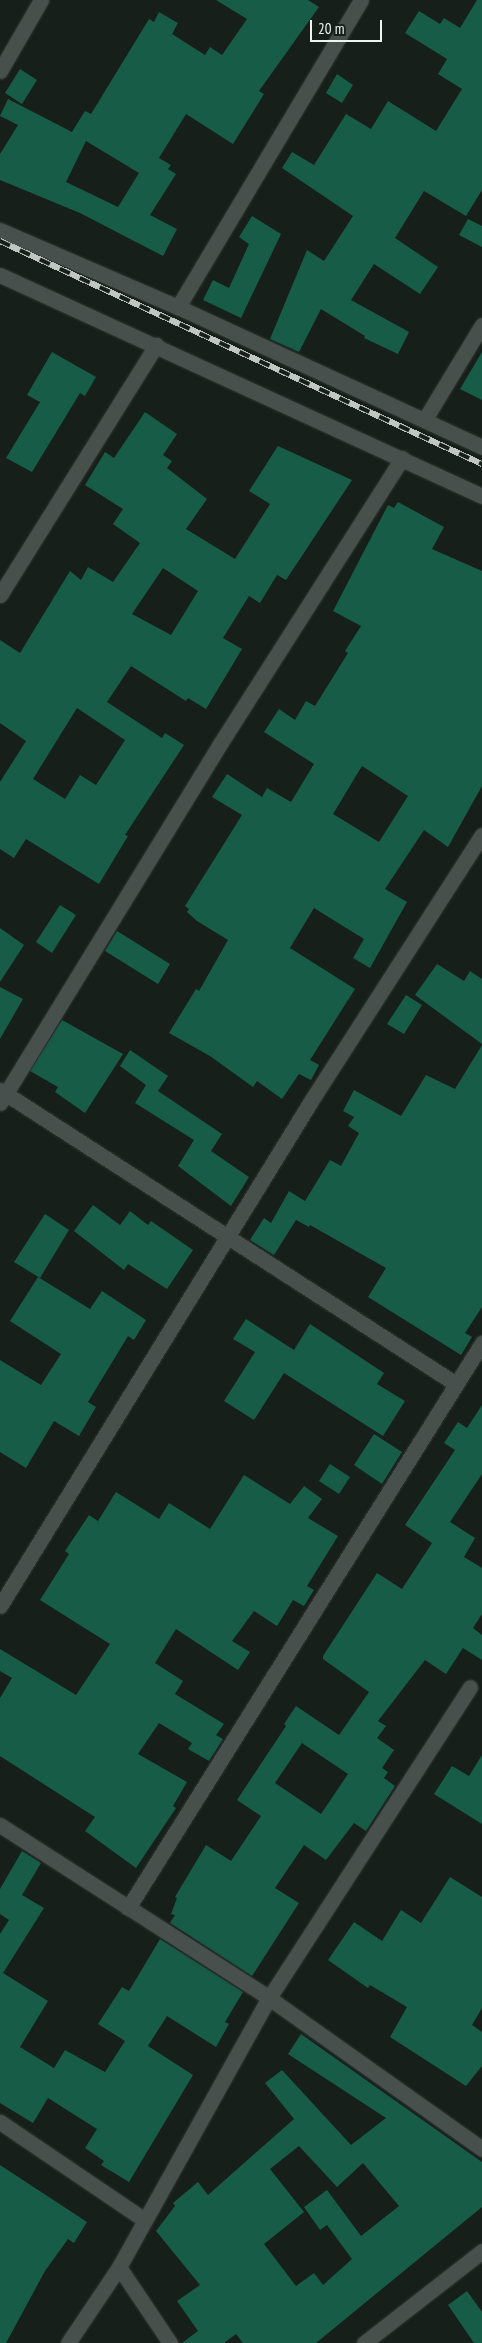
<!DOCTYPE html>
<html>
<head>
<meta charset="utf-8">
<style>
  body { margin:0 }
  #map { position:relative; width:482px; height:2343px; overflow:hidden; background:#171f1b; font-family:"PT Sans Narrow",sans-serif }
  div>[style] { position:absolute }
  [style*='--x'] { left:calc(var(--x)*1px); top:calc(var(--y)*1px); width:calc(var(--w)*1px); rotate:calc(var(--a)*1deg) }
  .building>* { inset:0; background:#175c46 }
  .roads { filter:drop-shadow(0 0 1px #323835) drop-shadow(0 0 1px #323835) }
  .minor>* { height:15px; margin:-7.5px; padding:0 7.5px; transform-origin:7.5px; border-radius:7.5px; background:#47504c }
  .rail>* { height:5.5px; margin-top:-2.75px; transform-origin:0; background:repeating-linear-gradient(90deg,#171f1b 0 11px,#bfc6c3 0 22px); box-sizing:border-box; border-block:1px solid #bfc6c3 }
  span { translate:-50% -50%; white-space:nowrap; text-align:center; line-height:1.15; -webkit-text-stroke:5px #171f1b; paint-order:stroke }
  .scale { position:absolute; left:310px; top:20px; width:72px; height:22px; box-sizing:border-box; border:2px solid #eef4f1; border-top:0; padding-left:6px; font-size:15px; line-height:18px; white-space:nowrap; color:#eef4f1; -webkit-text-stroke:4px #171f1b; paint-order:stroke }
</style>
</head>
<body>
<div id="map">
  <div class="building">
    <i style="clip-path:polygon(evenodd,216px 0,308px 0,319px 7px,259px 91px,264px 94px,233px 144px,186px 114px,159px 158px,171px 165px,168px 169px,176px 174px,150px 215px,177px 229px,163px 256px,80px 213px,0 180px,0 154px,18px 125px,0 116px,8px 99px,72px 132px,85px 111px,91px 114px,149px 19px,154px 22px,159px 12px,178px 23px,172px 34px,205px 55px,210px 47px,222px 55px,247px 19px,216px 0,86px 141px,139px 173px,118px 207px,66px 182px,86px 141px)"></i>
    <i style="clip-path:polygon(477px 0,482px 0,482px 190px,466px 216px,424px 191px,395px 238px,438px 267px,420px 294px,374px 264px,351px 300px,409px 332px,398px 354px,364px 338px,365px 336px,321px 309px,299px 352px,270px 339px,307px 250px,324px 261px,353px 216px,282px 168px,292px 152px,314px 165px,346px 114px,371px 129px,388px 101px,436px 131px,462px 89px,438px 74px,447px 59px,405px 33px,419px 11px,440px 24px,444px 18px,460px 28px)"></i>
    <i style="clip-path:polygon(20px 69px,37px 80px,22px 104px,5px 93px)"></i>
    <i style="clip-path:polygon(337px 74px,353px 85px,342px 103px,326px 93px)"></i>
    <i style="clip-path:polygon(252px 216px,281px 234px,241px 318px,203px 300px,213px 280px,229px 288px,249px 244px,239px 237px)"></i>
    <i style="clip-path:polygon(468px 219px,482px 226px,482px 247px,459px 235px)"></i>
    <i style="clip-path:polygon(52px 352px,96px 377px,85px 396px,80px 393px,32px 472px,6px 458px,40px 402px,27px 395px)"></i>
    <i style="clip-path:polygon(482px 352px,482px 400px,460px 389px)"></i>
    <i style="clip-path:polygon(evenodd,145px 412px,177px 434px,163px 455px,172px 461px,167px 468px,207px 499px,186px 529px,235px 559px,270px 504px,249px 491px,278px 446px,352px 480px,286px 580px,277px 575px,260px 603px,249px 596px,223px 638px,242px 649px,206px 709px,188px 698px,186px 701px,131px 666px,107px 702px,162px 738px,165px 733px,184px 745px,125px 835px,128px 836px,99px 884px,26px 839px,14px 858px,0 849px,0 782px,26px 741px,0 723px,0 640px,20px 653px,70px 571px,81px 580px,88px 567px,113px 582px,140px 543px,113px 524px,123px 509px,85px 485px,105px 452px,114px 458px,145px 412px,163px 568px,198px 591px,171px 635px,132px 614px,163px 568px,145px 412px,77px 708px,125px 740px,96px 785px,80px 775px,65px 799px,33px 779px,77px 708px)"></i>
    <i style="clip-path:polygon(evenodd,398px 502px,444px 527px,432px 549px,482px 571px,482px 786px,448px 847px,424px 830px,385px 889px,407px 902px,370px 968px,353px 958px,364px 939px,314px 908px,290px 948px,355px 989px,310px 1060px,319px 1065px,311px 1080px,299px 1074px,282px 1099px,257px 1081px,253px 1087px,210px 1056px,169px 1033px,196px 989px,199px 991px,228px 940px,197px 921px,187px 912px,189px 909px,185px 906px,242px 815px,212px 797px,227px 774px,262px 797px,267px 788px,291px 802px,314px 764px,264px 732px,279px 709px,295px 720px,306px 701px,315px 706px,348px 653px,345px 651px,361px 626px,333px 611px,388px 505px,394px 508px,398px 502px,362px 766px,408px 796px,379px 842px,333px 814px,362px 766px)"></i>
    <i style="clip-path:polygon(60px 905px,76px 915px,52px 953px,36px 942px)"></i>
    <i style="clip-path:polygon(0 928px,24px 945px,0 982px)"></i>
    <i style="clip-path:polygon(117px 931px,170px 964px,158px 984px,105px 951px)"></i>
    <i style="clip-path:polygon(437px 964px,464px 981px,470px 971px,482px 979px,482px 1044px,415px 995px)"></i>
    <i style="clip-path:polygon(0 987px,23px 999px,0 1039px)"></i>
    <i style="clip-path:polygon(406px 995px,422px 1005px,404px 1034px,387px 1024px)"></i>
    <i style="clip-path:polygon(62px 1020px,123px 1054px,85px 1113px,55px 1092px,58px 1087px,30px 1071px)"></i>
    <i style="clip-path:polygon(482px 1045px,482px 1307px,465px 1333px,472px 1337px,461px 1355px,368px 1297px,386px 1268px,310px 1225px,309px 1227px,296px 1220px,274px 1255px,250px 1240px,264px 1218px,271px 1223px,289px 1191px,305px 1201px,330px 1160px,341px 1166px,359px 1133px,348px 1126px,354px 1117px,343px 1111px,354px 1090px,401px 1116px,426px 1075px,455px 1089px)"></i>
    <i style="clip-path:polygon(130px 1050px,168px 1076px,158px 1091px,222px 1134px,211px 1151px,249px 1177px,231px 1206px,178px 1166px,194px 1140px,135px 1103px,146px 1085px,120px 1066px)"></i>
    <i style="clip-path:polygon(93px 1205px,120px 1225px,130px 1211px,148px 1225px,151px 1221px,193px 1250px,167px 1289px,128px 1264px,124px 1270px,74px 1231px)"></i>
    <i style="clip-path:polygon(45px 1214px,69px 1230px,40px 1278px,14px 1262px)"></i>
    <i style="clip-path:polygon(38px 1277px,90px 1309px,102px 1291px,146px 1320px,134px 1340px,128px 1336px,88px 1402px,96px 1407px,79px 1436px,54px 1421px,26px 1468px,0 1452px,0 1360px,41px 1385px,61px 1354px,10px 1321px)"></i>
    <i style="clip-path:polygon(246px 1319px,294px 1350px,310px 1324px,384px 1373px,377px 1384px,405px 1401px,383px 1436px,284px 1373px,254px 1420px,224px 1401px,255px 1352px,233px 1339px)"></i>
    <i style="clip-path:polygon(evenodd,482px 1405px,482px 1474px,450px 1522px,475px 1538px,464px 1557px,482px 1568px,482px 1614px,473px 1628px,482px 1635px,482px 1660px,463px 1648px,446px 1674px,425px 1660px,378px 1721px,386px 1726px,377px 1738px,394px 1750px,382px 1768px,388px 1772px,384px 1778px,395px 1786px,366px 1831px,354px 1823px,326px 1860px,304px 1845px,275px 1888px,299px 1903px,252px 1976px,170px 1923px,175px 1915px,171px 1914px,177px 1898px,175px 1897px,206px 1845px,231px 1861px,261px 1816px,237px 1800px,286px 1726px,284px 1724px,296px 1706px,339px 1735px,369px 1692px,323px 1659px,323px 1656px,377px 1573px,402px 1589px,432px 1543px,405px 1525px,455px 1450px,444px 1443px,458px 1422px,467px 1428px,482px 1405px,302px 1743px,348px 1774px,321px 1814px,275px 1783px,302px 1743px)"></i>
    <i style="clip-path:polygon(374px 1434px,402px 1452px,382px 1484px,354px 1465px)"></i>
    <i style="clip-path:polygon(330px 1464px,350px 1477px,339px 1494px,319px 1481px)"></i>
    <i style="clip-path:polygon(244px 1475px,290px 1504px,304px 1486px,322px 1499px,308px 1518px,338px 1536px,307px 1586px,314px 1590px,304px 1606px,293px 1600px,277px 1626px,254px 1611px,232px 1641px,250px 1652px,238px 1670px,176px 1629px,155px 1663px,183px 1681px,175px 1694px,224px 1724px,216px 1735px,223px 1739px,209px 1761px,188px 1749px,192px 1743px,159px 1723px,138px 1754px,187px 1782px,173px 1806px,176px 1808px,136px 1868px,85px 1831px,95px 1817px,0 1756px,0 1698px,12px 1678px,0 1671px,0 1649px,76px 1695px,110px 1644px,40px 1600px,69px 1554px,65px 1551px,89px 1515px,98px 1521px,116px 1492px,159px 1519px,169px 1503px,210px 1529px)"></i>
    <i style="clip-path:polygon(482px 1755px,482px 1824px,434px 1794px,452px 1766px,469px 1776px)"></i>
    <i style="clip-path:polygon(22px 1851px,41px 1863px,22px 1895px,44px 1908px,3px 1973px,48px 2001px,20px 2047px,54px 2068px,65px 2050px,105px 2072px,125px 2041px,98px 2024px,122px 1987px,129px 1991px,160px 1939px,243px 1992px,225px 2022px,229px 2024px,216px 2047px,167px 2016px,148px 2046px,193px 2075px,129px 2182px,101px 2165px,104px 2161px,85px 2148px,97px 2129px,48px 2098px,33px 2123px,0 2103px,0 1934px,9px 1920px,0 1914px,0 1889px)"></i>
    <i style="clip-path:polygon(450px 1877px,482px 1897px,482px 2008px,472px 2025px,482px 2032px,482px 2066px,466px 2086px,390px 2037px,407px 2007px,370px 1985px,368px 1988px,328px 1960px,354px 1922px,382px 1941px,401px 1910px,421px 1923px)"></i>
    <i style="clip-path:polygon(evenodd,301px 2034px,482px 2162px,482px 2207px,316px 2343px,243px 2343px,236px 2334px,224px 2343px,182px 2343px,198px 2331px,177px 2301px,200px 2285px,156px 2231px,175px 2206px,173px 2203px,198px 2182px,208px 2195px,294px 2119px,265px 2083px,282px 2070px,351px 2145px,386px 2118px,288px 2054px,301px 2034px,299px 2146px,337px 2187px,363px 2163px,399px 2206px,361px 2236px,327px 2190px,304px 2207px,320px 2230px,327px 2225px,352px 2259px,323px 2285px,314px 2273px,296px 2286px,264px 2244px,304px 2212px,270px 2169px,299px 2146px)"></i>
    <i style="clip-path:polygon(0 2165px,87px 2222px,74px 2243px,68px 2239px,45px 2271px,6px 2343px,0 2343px)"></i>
    <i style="clip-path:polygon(467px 2291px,482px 2312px,482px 2343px,474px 2343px,448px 2305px)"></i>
  </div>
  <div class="roads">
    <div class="minor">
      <i style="--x:0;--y:71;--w:82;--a:-60"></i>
      <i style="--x:0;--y:230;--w:194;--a:23.4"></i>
      <i style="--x:178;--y:307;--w:335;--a:24.7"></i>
      <i style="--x:0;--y:275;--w:530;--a:24.63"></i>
      <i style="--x:178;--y:307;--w:357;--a:-59.2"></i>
      <i style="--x:425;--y:419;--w:110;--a:-58.8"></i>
      <i style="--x:0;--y:595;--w:295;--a:-58"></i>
      <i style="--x:0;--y:1090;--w:543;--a:32.81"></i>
      <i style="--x:0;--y:1103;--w:421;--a:-58.5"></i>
      <i style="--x:220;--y:744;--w:339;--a:-57.5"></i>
      <i style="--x:0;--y:1606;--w:593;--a:-58.37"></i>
      <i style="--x:311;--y:1101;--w:316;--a:-57.3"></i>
      <i style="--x:0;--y:1825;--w:320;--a:32.7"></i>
      <i style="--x:269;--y:1998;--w:261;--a:35.3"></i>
      <i style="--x:128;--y:1908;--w:667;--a:-57.93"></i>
      <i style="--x:0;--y:2122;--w:173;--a:34.1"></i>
      <i style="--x:119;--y:2267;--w:92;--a:56.1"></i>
      <i style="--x:68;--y:2343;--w:92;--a:-56.1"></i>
      <i style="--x:119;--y:2267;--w:308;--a:-60.9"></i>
      <i style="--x:269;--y:1998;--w:370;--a:-57.1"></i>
      <i style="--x:364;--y:2343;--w:150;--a:-37.9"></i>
    </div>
  </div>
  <div class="rail">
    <i style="--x:0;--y:241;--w:531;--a:24.83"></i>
  </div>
  <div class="scale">20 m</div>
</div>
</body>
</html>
